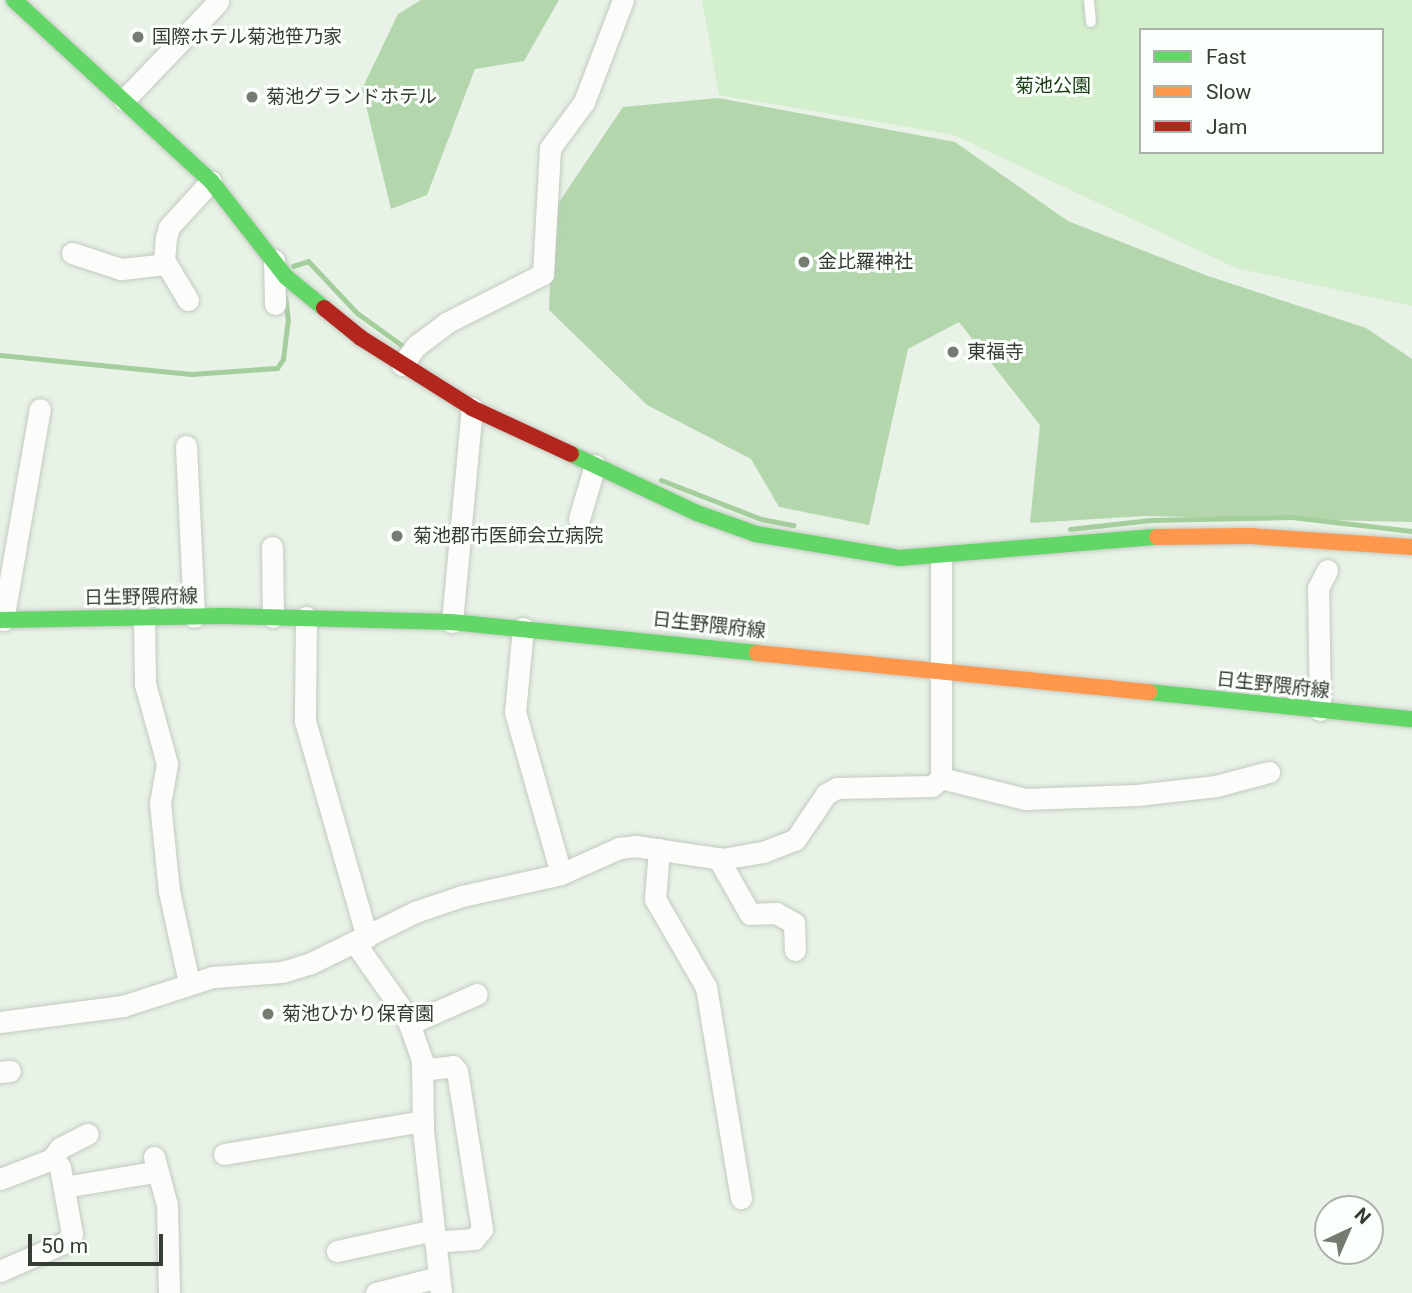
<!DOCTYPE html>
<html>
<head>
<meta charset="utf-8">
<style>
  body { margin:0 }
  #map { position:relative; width:1412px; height:1293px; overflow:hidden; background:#e8f2e6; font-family:Roboto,"Noto Sans JP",sans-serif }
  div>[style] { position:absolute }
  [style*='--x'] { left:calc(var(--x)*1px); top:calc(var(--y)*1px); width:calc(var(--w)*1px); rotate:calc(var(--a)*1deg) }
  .green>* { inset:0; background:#d3efcd }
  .forest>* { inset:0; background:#b3d6ad }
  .stream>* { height:5px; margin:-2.5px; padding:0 2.5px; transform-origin:2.5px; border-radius:2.5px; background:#a4ce9c }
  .roads { filter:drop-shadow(0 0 2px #c3cac2) drop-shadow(0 0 2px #c3cac2) }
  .lane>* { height:10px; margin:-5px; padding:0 5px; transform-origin:5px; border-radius:5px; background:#fcfdfb }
  .street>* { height:21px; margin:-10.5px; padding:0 10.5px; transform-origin:10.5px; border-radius:10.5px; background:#fcfdfb }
  .fast>* { height:16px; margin:-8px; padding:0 8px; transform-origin:8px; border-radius:8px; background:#63d668 }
  .slow>* { height:16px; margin:-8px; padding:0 8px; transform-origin:8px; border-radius:8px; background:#ff974d }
  .jam>* { height:16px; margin:-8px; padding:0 8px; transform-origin:8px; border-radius:8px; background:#b3261e }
  .dots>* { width:19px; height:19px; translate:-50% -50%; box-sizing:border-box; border:4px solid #fbfffb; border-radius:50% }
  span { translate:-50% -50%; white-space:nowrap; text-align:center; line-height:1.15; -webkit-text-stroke:6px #fbfffb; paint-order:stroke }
  .poi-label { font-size:19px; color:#353c34 }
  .left { translate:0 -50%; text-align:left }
  .park-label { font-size:19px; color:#173d11 }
  .street-label { font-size:19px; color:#353c34 }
  .legend { position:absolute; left:1139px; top:28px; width:245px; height:126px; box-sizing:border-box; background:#fbfffb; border:2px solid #acb1ab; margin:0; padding:9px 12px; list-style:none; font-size:21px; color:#353c34 }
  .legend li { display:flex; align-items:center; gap:14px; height:35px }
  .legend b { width:35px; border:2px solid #acb1ab }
  .north { position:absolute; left:1314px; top:1195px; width:70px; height:70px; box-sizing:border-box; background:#fbfffb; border:2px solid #acb1ab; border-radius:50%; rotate:44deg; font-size:19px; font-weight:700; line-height:28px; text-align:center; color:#353c34 }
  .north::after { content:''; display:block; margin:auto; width:24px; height:32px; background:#747c72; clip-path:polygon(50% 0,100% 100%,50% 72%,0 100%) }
  .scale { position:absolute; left:28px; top:1234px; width:135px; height:32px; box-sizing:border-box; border:4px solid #353c34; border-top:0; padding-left:9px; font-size:21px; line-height:24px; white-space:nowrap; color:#353c34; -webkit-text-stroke:5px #fbfffb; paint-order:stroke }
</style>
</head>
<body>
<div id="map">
  <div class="green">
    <i style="clip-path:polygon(evenodd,702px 0,1412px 0,1412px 306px,1236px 268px,954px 135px,719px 95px,702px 0,1141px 30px,1382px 30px,1382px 152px,1141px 152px,1141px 30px)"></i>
  </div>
  <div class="forest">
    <i style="clip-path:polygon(421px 0,559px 0,524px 61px,475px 69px,427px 195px,391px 209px,362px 89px,398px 14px)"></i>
    <i style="clip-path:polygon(718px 98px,955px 142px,1068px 221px,1208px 276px,1366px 328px,1412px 359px,1412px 522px,1144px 516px,1030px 523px,1040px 425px,959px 322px,908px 349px,869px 525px,779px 507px,751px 459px,647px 405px,549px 310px,553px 211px,623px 107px)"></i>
  </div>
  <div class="stream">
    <i style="--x:293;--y:266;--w:16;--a:-18"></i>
    <i style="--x:308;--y:261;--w:71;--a:46.7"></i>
    <i style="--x:357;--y:313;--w:62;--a:35.8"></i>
    <i style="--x:0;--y:355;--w:192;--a:5.7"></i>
    <i style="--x:191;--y:374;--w:86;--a:-4"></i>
    <i style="--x:277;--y:368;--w:11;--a:-56"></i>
    <i style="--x:283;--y:359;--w:38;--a:-83"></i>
    <i style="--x:288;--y:321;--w:23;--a:-97"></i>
    <i style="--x:661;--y:480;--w:107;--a:21.3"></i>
    <i style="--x:761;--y:519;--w:33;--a:11"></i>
    <i style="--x:1070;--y:529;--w:81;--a:-6.4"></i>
    <i style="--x:1150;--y:520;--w:142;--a:-1.2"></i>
    <i style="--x:1292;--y:517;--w:121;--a:6.7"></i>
  </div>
  <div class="roads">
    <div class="lane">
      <i style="--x:1089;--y:0;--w:22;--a:85"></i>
    </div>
    <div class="street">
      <i style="--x:124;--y:100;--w:136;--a:-46.2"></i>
      <i style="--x:72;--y:253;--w:52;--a:18.1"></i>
      <i style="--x:121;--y:269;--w:45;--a:-6.3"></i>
      <i style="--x:274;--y:260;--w:44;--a:88.7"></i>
      <i style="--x:188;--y:300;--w:47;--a:-121"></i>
      <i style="--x:164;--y:260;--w:22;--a:-85"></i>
      <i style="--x:166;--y:238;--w:11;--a:-75"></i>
      <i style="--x:169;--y:227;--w:62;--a:-47.6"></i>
      <i style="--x:402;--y:365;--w:24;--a:-54"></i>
      <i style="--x:416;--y:346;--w:38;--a:-37"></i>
      <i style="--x:446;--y:323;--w:109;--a:-26.8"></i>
      <i style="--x:543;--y:274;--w:126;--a:-86.8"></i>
      <i style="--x:550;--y:148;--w:57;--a:-53.5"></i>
      <i style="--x:584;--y:102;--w:109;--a:-69.1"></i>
      <i style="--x:186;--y:446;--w:171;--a:87.3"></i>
      <i style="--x:579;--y:519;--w:56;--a:-73.5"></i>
      <i style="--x:272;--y:547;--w:70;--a:89.2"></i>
      <i style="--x:306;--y:617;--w:104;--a:90.6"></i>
      <i style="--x:305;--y:721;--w:225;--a:74"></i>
      <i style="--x:144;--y:618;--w:66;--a:89.1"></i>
      <i style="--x:145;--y:684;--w:83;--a:74.6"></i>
      <i style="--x:167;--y:764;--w:40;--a:100"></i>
      <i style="--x:160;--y:803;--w:88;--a:84.2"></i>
      <i style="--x:169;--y:891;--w:94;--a:77.7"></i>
      <i style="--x:3;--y:620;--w:214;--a:-80.1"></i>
      <i style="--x:452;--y:622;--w:215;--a:-84.7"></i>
      <i style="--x:523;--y:628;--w:84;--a:95.4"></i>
      <i style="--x:515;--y:712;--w:168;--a:74.1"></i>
      <i style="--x:1320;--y:710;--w:122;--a:-90.9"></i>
      <i style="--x:1318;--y:588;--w:20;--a:-63"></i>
      <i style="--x:941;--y:778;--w:87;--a:14"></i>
      <i style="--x:1025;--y:799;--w:112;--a:-2"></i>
      <i style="--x:1137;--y:795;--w:80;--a:-6.5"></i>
      <i style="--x:1216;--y:786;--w:55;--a:-14.8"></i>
      <i style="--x:659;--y:849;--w:50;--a:94.6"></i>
      <i style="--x:655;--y:899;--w:102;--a:59.9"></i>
      <i style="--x:706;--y:987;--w:214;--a:80.6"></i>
      <i style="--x:718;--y:858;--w:64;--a:60.3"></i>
      <i style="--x:750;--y:914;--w:26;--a:-2"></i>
      <i style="--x:776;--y:913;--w:21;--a:29"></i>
      <i style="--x:794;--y:923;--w:27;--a:88"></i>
      <i style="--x:355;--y:943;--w:88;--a:54.7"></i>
      <i style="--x:406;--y:1015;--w:48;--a:70.4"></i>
      <i style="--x:422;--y:1060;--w:70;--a:89.2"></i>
      <i style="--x:423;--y:1130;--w:164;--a:83.7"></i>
      <i style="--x:0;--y:1022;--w:124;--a:-7.4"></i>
      <i style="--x:123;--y:1006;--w:95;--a:-17.9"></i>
      <i style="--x:213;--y:977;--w:69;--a:-4.1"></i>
      <i style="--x:282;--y:972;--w:30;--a:-17"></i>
      <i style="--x:311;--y:963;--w:116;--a:-26.1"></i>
      <i style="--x:415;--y:912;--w:50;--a:-18.8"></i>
      <i style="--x:462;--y:896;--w:101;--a:-12.5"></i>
      <i style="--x:561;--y:874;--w:64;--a:-24.1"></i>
      <i style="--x:619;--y:848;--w:16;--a:-7"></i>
      <i style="--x:635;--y:846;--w:88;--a:8.5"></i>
      <i style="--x:722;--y:859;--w:42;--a:-9.7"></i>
      <i style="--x:763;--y:852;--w:34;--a:-21"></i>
      <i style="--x:795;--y:840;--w:55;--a:-56"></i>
      <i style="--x:826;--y:794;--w:13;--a:-29"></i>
      <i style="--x:837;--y:788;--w:95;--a:-1.2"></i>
      <i style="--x:932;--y:786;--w:12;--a:-42"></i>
      <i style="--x:941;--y:778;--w:220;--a:-90"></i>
      <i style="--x:409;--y:1024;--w:74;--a:-23.8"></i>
      <i style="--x:422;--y:1070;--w:31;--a:-7"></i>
      <i style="--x:453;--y:1066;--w:6;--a:51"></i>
      <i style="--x:457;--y:1071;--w:160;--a:81"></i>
      <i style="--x:482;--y:1229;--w:13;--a:129"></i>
      <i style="--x:474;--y:1239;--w:39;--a:176"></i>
      <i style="--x:0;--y:1072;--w:10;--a:-6"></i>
      <i style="--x:224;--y:1154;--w:202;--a:-9.4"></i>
      <i style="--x:154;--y:1157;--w:50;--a:74.8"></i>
      <i style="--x:167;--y:1205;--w:88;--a:88.7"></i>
      <i style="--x:52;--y:1159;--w:14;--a:-54"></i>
      <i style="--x:60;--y:1148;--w:31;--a:-27"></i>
      <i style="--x:0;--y:1179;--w:56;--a:-21"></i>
      <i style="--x:52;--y:1159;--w:11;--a:45"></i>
      <i style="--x:60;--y:1167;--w:68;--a:79.8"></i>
      <i style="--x:72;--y:1234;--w:10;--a:127"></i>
      <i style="--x:66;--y:1242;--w:72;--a:156.3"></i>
      <i style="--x:64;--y:1187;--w:92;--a:-9.4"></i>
      <i style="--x:337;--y:1251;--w:99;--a:-12.2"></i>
      <i style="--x:376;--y:1293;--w:65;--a:-14.3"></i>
    </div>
    <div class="fast">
      <i style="--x:14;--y:0;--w:268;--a:42.6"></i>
      <i style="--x:211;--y:181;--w:122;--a:52"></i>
      <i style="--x:286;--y:277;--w:49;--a:39.2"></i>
      <i style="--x:571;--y:454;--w:139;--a:25.1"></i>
      <i style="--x:697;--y:513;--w:63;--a:19.6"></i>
      <i style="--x:756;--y:534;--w:145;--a:9.5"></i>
      <i style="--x:899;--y:558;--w:259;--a:-4.7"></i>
      <i style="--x:0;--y:620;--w:223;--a:-1"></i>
      <i style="--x:223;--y:616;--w:229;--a:1.5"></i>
      <i style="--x:452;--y:622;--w:307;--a:5.8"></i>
      <i style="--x:1149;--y:692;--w:264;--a:5.9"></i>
    </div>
    <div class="slow">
      <i style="--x:1157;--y:537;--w:93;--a:-0.6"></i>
      <i style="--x:1250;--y:536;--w:162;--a:3.9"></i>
      <i style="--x:757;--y:653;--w:394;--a:5.7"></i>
    </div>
    <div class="jam">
      <i style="--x:324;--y:308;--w:48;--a:39"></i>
      <i style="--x:361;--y:338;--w:131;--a:32.2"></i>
      <i style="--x:472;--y:408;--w:109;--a:24.9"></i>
    </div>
  </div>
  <div class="dots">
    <i style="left:138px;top:37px;background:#747c72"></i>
    <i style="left:252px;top:97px;background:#747c72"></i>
    <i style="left:804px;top:262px;background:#747c72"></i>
    <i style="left:953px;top:352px;background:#747c72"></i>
    <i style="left:397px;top:536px;background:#747c72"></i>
    <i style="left:268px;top:1014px;background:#747c72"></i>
  </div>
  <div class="poi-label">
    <span class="left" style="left:152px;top:37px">国際ホテル菊池笹乃家</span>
    <span class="left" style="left:266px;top:97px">菊池グランドホテル</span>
    <span class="left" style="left:818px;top:262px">金比羅神社</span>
    <span class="left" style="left:967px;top:352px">東福寺</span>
    <span class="left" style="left:413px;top:536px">菊池郡市医師会立病院</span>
    <span class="left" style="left:282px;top:1014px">菊池ひかり保育園</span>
  </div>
  <div class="park-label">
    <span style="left:1053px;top:86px">菊池公園</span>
  </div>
  <div class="street-label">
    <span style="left:141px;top:597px;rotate:-1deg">日生野隈府線</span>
    <span style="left:709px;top:625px;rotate:6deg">日生野隈府線</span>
    <span style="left:1273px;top:685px;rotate:6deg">日生野隈府線</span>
  </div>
  <ul class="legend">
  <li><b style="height:9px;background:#63d668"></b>Fast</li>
  <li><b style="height:9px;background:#ff974d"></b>Slow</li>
  <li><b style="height:9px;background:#b3261e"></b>Jam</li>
  </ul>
  <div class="north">N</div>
  <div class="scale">50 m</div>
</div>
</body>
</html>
